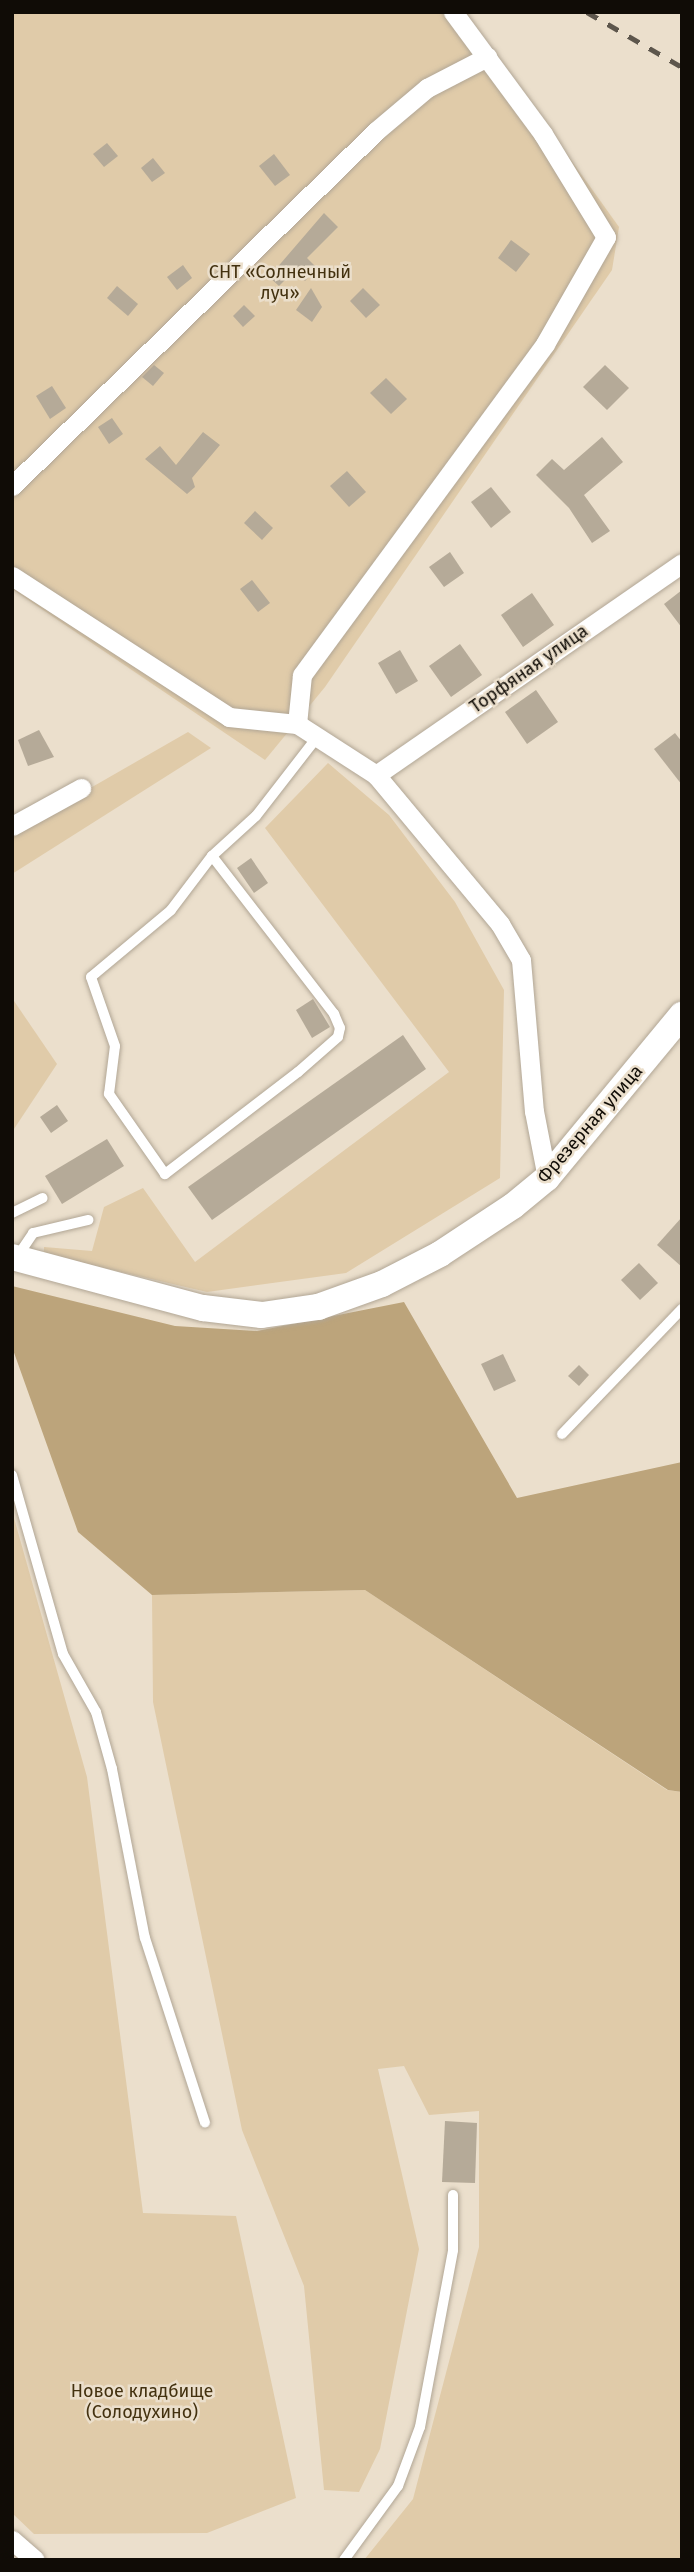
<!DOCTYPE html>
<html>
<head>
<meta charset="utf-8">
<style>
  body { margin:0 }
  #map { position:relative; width:694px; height:2572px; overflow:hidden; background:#ebdfcc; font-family:"Fira Sans",sans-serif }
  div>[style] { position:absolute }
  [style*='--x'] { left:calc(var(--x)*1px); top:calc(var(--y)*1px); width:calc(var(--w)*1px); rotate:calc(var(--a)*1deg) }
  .green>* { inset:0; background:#e0cba9 }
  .forest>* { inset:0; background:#bca47b }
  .building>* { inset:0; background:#b5aa98 }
  .roads { filter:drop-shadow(0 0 2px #b1a695) drop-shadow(0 0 2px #b1a695) }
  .lane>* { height:10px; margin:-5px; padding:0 5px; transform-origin:5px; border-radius:5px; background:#fff }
  .street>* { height:19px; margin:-9.5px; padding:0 9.5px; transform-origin:9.5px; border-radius:9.5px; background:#fff }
  .secondary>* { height:26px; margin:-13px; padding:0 13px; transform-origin:13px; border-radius:13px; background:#fff }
  .rail>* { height:5px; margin-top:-2.5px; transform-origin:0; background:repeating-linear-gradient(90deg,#5d564c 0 12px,transparent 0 24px) }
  span { translate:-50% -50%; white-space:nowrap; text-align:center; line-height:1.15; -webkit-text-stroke:5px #ebdfcc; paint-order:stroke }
  .park-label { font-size:18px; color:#43310f }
  .street-label { font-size:18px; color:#100c06 }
  .frame { position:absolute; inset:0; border:14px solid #100c06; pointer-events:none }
</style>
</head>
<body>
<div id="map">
  <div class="green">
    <i style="clip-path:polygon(12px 12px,465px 12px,619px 227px,612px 270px,325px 687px,265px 760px,12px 589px)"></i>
    <i style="clip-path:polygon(188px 732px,211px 748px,12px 874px,12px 833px)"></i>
    <i style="clip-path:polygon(328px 763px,389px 815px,455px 902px,504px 990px,500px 1178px,346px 1273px,207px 1292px,44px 1254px,44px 1247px,92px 1251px,104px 1207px,143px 1188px,195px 1262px,449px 1072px,265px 828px)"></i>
    <i style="clip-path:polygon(12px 998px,57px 1064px,12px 1132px)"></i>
    <i style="clip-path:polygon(12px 1511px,87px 1777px,143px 2213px,236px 2216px,296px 2498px,207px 2533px,34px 2534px,12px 2513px)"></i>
    <i style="clip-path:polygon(365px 1590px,667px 1790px,682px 1792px,682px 2560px,364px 2560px,413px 2499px,479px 2247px,479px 2111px,429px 2115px,404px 2066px,378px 2069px,419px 2249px,380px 2449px,359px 2492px,324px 2490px,304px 2286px,242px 2130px,153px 1702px,152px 1595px)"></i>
  </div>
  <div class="forest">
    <i style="clip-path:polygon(12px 1286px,175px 1326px,257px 1331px,404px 1302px,517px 1498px,682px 1462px,682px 1792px,668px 1790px,365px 1590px,152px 1595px,78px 1532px,12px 1347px)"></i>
  </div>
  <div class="building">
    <i style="clip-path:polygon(107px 143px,118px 156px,104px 167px,93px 154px)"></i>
    <i style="clip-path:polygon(274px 154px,290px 175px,275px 186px,259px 166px)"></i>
    <i style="clip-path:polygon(153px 158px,165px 173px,152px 182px,141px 168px)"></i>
    <i style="clip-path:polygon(324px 213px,338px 227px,307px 258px,317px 268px,305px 281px,295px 270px,279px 286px,269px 277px)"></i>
    <i style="clip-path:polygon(511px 240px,530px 254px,516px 272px,498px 258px)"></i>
    <i style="clip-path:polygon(183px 265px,192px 278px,177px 290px,167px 277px)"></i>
    <i style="clip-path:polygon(117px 286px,138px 304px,128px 316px,107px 298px)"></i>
    <i style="clip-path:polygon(311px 288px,322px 307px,312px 322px,296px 310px)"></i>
    <i style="clip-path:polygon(363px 288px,380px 305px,366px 318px,350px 301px)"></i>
    <i style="clip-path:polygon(244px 305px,255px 316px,243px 327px,233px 316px)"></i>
    <i style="clip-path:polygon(154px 365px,164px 373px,153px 386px,142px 377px)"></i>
    <i style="clip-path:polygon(605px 365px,629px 388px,607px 410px,583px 387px)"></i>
    <i style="clip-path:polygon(386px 378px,407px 399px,391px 414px,370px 393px)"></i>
    <i style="clip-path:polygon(52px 386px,66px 408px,50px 419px,36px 396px)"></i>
    <i style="clip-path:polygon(112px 418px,123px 434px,109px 444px,98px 427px)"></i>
    <i style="clip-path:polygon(203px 432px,220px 445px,192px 478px,195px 487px,187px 494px,145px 459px,160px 446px,176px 465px)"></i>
    <i style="clip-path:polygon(602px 437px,623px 462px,584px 495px,610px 531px,592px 543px,569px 508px,536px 475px,552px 459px,564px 470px)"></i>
    <i style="clip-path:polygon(347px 471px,366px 492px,349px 507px,330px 486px)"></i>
    <i style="clip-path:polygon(491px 487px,511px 512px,491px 528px,471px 502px)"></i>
    <i style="clip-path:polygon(255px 511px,273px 528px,262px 540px,244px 523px)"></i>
    <i style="clip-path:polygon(450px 552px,464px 573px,444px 587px,429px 567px)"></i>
    <i style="clip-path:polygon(252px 580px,270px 603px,258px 612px,240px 589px)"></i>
    <i style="clip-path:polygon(682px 590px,682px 628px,664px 604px)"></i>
    <i style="clip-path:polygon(532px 593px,554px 625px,523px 647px,501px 615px)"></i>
    <i style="clip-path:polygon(460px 644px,482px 675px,451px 697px,429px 666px)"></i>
    <i style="clip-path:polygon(400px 650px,418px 681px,396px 694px,378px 663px)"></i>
    <i style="clip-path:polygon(536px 690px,558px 722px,527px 744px,505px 712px)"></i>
    <i style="clip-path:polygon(39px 730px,54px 757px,28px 766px,18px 740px)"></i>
    <i style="clip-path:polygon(675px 733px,682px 742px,682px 785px,654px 749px)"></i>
    <i style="clip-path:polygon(251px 858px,268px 883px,254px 893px,237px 868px)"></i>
    <i style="clip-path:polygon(313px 999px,330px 1027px,312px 1038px,296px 1010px)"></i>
    <i style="clip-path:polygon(403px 1035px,426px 1069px,212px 1220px,188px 1187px)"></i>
    <i style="clip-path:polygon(57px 1105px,68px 1121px,51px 1133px,40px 1117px)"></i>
    <i style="clip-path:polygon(107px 1139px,124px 1166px,62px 1204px,45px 1176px)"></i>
    <i style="clip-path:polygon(682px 1217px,682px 1267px,657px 1245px)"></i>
    <i style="clip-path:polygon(639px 1263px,658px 1283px,640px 1300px,621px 1280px)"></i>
    <i style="clip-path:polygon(503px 1354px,516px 1381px,494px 1391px,481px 1364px)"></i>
    <i style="clip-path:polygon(579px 1365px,589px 1375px,579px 1386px,568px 1376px)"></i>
    <i style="clip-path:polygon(445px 2121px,477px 2123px,475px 2183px,442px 2182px)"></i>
  </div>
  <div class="roads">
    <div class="lane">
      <i style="--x:212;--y:856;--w:200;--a:52.3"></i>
      <i style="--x:334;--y:1014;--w:15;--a:67"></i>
      <i style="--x:340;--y:1028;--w:9;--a:103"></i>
      <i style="--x:338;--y:1037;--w:53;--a:138.8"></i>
      <i style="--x:298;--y:1072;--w:168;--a:142.5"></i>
      <i style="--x:165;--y:1174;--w:98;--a:-125"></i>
      <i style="--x:109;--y:1094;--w:48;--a:-82.9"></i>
      <i style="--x:115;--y:1046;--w:73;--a:-109.2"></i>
      <i style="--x:91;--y:977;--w:104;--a:-39.9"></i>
      <i style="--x:171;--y:910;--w:68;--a:-52.8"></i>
      <i style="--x:212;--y:856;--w:59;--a:-42.3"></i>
      <i style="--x:256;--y:816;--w:96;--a:-52.2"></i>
      <i style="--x:12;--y:1213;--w:34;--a:-26"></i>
      <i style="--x:17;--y:1257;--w:29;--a:-56"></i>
      <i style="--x:33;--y:1233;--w:57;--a:-13.3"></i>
      <i style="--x:562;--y:1434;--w:173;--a:-46.2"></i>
      <i style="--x:12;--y:1475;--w:186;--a:74.1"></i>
      <i style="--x:63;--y:1654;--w:67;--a:60.4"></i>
      <i style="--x:96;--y:1712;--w:59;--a:74.3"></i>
      <i style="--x:112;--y:1769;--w:172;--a:79"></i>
      <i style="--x:145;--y:1938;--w:194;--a:72"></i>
      <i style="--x:344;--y:2560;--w:92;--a:-53.9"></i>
      <i style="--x:398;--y:2486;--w:63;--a:-69.6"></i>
      <i style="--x:420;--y:2427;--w:180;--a:-79.4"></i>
      <i style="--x:453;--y:2250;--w:55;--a:-90"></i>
    </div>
    <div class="street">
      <i style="--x:12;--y:486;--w:508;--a:-44.28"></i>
      <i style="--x:376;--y:131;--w:67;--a:-40.1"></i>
      <i style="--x:427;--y:88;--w:68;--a:-27.3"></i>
      <i style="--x:12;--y:576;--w:259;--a:33"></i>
      <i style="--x:229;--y:717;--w:68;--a:5.9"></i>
      <i style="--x:297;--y:724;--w:49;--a:-84.2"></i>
      <i style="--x:302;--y:675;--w:411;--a:-53.7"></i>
      <i style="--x:545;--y:344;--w:123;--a:-60.3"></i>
      <i style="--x:606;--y:237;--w:121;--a:-121.5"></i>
      <i style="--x:543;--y:134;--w:152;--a:-126.4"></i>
      <i style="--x:297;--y:724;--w:94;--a:32.8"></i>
      <i style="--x:376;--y:775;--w:194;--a:50.2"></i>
      <i style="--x:500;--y:924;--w:42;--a:59.7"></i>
      <i style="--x:521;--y:960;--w:152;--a:85.1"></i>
      <i style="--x:534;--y:1111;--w:68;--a:79"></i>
      <i style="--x:376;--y:775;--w:372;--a:-34.7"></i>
      <i style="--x:12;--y:826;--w:79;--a:-28.8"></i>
      <i style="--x:12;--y:2540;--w:30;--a:41"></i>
    </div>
    <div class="secondary">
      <i style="--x:12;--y:1257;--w:198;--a:15"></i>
      <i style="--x:203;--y:1308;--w:59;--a:6.8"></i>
      <i style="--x:262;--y:1315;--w:57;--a:-8.1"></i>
      <i style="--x:318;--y:1307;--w:68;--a:-19.8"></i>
      <i style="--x:382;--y:1284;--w:65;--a:-27.3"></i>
      <i style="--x:440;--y:1254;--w:87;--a:-33.3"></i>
      <i style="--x:513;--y:1206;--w:44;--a:-39.5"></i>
      <i style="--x:547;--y:1178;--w:212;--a:-50.4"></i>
    </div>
  </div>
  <div class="rail">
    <i style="--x:587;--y:12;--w:110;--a:30.1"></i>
  </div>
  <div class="park-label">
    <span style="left:280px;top:283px">СНТ «Солнечный<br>луч»</span>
    <span style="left:142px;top:2402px">Новое кладбище<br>(Солодухино)</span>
  </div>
  <div class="street-label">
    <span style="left:529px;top:669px;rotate:-35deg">Торфяная улица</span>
    <span style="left:590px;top:1124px;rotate:-49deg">Фрезерная улица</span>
  </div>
  <div class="frame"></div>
</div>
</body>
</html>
